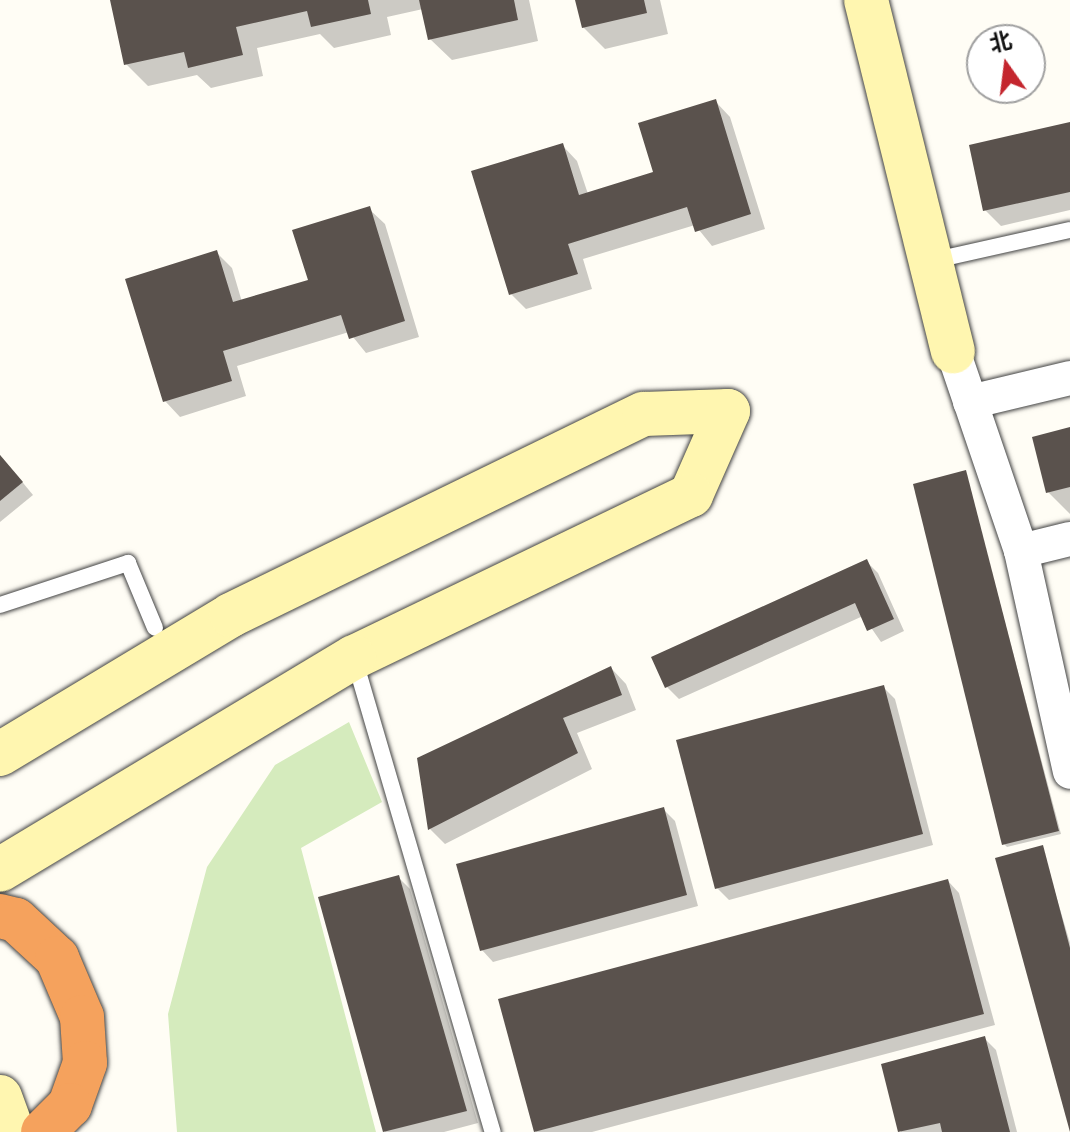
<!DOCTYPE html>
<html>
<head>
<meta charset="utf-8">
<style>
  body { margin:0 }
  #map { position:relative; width:1070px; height:1132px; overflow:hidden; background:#fffdf5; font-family:Bitter,"Noto Sans SC",serif }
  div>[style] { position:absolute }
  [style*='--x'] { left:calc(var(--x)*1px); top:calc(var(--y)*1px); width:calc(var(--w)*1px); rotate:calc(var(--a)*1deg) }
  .green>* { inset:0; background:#d5ebbd }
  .shadow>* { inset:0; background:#0003 }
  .building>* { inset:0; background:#5a524d }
  .roads { filter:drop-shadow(0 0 2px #444) drop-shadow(0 0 2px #444) }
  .lane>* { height:16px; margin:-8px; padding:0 8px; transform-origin:8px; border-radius:8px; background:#fff }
  .street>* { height:34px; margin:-17px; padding:0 17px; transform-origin:17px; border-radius:17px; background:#fff }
  .secondary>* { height:44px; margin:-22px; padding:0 22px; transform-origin:22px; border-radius:22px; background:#fff6b0 }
  .highway>* { height:44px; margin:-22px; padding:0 22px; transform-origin:22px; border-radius:22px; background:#f5a25d }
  span { translate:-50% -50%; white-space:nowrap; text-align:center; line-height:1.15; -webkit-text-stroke:8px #fff; paint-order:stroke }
  .north { position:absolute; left:966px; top:24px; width:80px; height:80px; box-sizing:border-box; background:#fff; border:2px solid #a0a0a0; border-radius:50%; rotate:346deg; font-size:22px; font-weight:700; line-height:32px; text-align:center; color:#111 }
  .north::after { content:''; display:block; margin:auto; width:28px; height:36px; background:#c4262e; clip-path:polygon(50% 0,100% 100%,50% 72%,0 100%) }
</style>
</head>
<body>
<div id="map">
  <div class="green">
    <i style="clip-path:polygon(349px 722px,382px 802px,301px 848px,376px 1132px,177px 1132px,168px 1014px,207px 867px,275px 765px)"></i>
  </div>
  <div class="shadow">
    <i style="clip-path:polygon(112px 0,529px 0,538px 41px,452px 60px,430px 39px,423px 9px,387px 17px,391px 35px,334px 48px,320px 34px,257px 48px,263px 76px,211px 88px,197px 75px,148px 86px,126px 64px)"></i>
    <i style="clip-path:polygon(577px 0,660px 0,668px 34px,605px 49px,583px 27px)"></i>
    <i style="clip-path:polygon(715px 101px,730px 117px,765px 229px,712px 246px,695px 225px,583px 259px,592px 289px,526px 309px,511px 294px,562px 145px,577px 161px,588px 194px,656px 174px)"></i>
    <i style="clip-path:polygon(1070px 124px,1070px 210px,1001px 226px,985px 210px)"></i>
    <i style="clip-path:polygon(369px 209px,385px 224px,419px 337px,366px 353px,349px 332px,237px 366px,246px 396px,180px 417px,165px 401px,216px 252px,232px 268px,242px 302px,310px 281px)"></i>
    <i style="clip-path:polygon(1070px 429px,1070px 514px,1048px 492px)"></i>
    <i style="clip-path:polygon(0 455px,33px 495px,0 522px)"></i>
    <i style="clip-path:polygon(965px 472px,1061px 834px,1007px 847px,1004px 844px)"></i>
    <i style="clip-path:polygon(867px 562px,878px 573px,904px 631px,881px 642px,863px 616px,679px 699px,667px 687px)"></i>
    <i style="clip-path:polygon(611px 668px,626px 684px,636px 710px,577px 733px,592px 769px,445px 844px,430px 829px)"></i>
    <i style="clip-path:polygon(883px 687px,895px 699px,933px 845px,729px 900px,717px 888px)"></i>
    <i style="clip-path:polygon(663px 809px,675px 821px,698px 906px,493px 962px,482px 950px)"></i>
    <i style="clip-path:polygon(1042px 848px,1070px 943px,1070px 1132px)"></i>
    <i style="clip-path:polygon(398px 877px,410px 889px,478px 1123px,444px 1132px,385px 1132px,320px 898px)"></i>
    <i style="clip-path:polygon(948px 881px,959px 893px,995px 1025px,592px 1132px,536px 1132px,500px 1001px)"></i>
    <i style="clip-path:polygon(984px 1038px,996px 1050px,1017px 1132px,901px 1132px,883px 1065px)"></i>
  </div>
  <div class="building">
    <i style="clip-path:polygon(110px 0,368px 0,371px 14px,311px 27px,307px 11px,236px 27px,243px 55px,188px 68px,184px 52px,124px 65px)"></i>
    <i style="clip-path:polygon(419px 0,514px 0,518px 20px,428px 40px)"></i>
    <i style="clip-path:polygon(575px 0,644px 0,647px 13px,582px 28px)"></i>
    <i style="clip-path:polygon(716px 99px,751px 214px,695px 232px,687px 207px,568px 244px,578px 274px,509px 295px,471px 171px,563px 143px,579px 195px,653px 172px,638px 123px)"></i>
    <i style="clip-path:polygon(1070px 122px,1070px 192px,983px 211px,969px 145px)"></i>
    <i style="clip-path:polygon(370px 206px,405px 321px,349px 339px,341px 315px,223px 351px,232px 381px,163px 402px,125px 279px,217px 250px,233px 302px,308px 280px,292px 230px)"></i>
    <i style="clip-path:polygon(1070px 427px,1070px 487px,1046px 493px,1032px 437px)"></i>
    <i style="clip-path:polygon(0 455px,23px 482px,0 501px)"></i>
    <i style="clip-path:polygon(966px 470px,1059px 831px,1002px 845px,913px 484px)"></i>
    <i style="clip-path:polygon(867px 559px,894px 619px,867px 631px,855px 603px,665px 688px,651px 657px)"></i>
    <i style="clip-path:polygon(611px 666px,622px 695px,563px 718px,578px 753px,428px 830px,417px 758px)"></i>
    <i style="clip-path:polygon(884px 685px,923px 834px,715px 889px,676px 740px)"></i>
    <i style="clip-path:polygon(664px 807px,687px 895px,480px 951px,456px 864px)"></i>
    <i style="clip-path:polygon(1043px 845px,1070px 948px,1070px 1132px,995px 858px)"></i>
    <i style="clip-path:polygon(399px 875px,467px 1111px,383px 1132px,318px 897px)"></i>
    <i style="clip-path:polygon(948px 879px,984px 1014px,534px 1132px,498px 999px)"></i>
    <i style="clip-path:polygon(985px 1036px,1010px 1132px,942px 1132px,940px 1123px,898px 1132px,881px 1064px)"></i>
  </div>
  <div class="roads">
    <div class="lane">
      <i style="--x:931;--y:261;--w:142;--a:-12.6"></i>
      <i style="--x:0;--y:605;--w:135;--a:-18.2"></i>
      <i style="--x:128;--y:563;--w:70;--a:67.4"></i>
      <i style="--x:354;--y:658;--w:494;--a:73.7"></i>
    </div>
    <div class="street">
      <i style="--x:953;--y:351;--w:211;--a:71.2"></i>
      <i style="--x:1021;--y:551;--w:226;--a:77.5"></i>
      <i style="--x:970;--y:402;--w:103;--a:-13.5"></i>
      <i style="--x:1021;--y:551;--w:50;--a:-13.8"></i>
    </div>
    <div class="secondary">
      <i style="--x:866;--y:0;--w:362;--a:76.1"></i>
      <i style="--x:0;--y:754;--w:270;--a:-31"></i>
      <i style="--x:231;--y:615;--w:459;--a:-26"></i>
      <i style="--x:644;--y:414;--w:84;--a:-2"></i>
      <i style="--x:728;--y:411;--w:92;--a:113.8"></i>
      <i style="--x:691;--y:495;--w:374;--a:154.3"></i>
      <i style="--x:354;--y:657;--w:413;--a:149"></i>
      <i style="--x:0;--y:1097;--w:37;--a:70"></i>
    </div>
    <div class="highway">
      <i style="--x:0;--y:916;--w:16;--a:14"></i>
      <i style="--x:16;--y:920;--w:56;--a:42.8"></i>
      <i style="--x:57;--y:958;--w:64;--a:67"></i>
      <i style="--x:82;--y:1017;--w:46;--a:86.3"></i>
      <i style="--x:85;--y:1063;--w:45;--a:109.7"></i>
      <i style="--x:70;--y:1105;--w:38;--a:135"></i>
    </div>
  </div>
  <div class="north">北</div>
</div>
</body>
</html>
